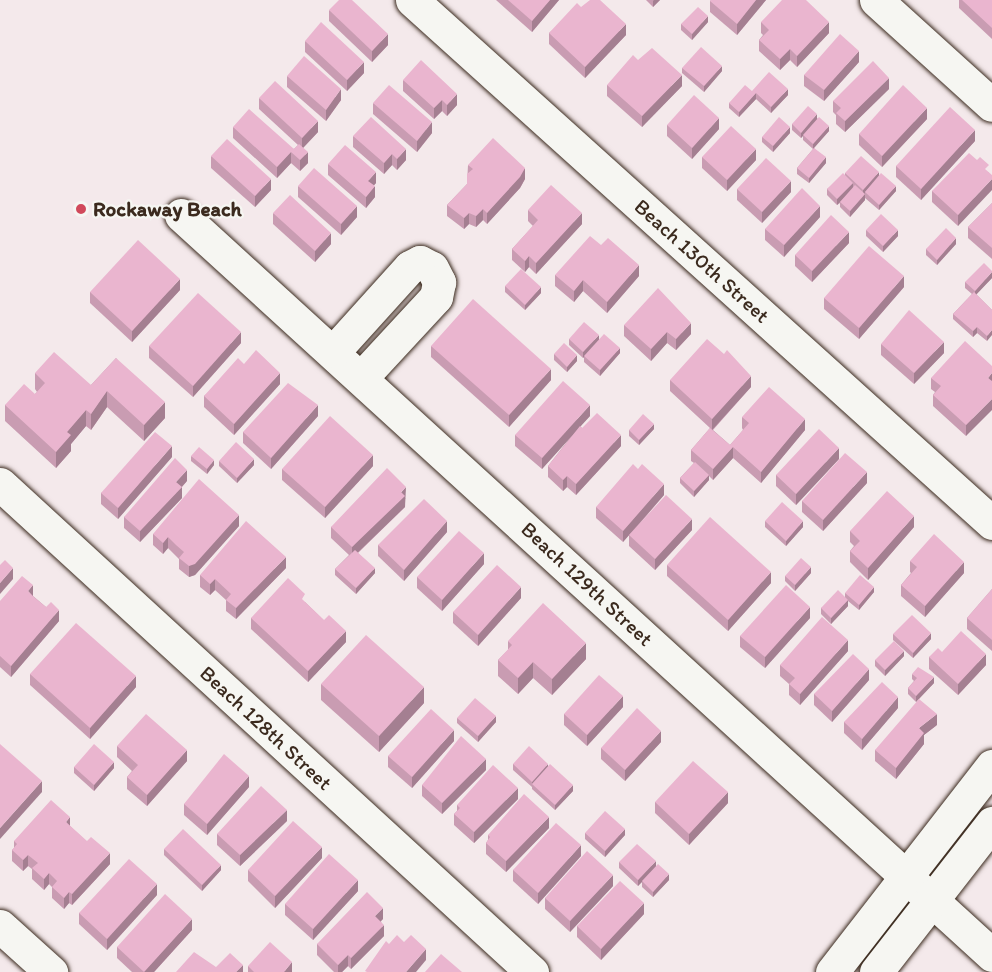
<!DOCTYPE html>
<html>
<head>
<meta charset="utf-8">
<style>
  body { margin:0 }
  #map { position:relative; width:992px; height:972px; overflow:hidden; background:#f4e9eb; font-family:Itim,sans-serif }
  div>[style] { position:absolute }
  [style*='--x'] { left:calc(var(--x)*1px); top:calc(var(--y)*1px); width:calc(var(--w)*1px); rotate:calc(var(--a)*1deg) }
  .roads { filter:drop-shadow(0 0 2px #3b2a1e) drop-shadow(0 0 2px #3b2a1e) }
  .minor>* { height:33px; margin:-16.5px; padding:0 16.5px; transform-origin:16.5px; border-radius:16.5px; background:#f6f6f2 }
  .wall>* { inset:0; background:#c99cb2 }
  .shaded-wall>* { inset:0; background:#a47f91 }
  .building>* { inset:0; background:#eab5cf }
  .dots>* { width:16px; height:16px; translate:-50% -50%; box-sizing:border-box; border:3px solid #f6f6f2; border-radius:50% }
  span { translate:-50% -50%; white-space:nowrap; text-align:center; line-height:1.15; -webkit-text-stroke:4.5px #f6f6f2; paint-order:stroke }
  .poi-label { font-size:21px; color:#3b2a1e; font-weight:700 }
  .left { translate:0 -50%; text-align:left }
  .street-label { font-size:21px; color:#3b2a1e }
</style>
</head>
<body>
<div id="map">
  <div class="roads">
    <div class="minor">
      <i style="--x:412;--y:0;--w:781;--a:42.04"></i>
      <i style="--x:876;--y:0;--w:156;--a:42.2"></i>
      <i style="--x:181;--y:215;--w:1098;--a:42.38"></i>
      <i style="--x:334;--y:351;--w:113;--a:-47.9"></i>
      <i style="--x:410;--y:267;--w:11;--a:-27"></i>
      <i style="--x:420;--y:262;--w:13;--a:27"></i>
      <i style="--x:432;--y:268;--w:16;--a:63"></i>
      <i style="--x:439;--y:282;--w:15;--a:101"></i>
      <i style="--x:436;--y:297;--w:109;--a:132.8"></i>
      <i style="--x:0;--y:484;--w:722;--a:42.53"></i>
      <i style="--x:0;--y:926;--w:69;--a:42"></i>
      <i style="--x:832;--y:972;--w:261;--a:-52.2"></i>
      <i style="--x:876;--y:972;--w:189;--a:-52.1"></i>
    </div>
  </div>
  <div class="wall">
    <i style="clip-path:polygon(496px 0,559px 0,532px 32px)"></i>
    <i style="clip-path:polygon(646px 0,660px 0,653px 7px)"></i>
    <i style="clip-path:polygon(711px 0,766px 0,737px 35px,710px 12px,710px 1px)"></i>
    <i style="clip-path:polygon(959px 0,992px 0,992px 39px,959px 8px)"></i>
    <i style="clip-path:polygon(581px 7px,626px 35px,585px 78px,549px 44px,549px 33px)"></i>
    <i style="clip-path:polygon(329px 10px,388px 45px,372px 62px,329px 21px)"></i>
    <i style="clip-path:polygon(708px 22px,692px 40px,681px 30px,681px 24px)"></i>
    <i style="clip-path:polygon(761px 22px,829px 33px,797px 67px,790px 60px,780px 70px,759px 51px,759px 40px,763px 35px,761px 33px)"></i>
    <i style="clip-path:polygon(305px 41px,364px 73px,347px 91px,305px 52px)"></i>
    <i style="clip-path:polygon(859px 62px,824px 101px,804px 86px,804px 75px)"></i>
    <i style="clip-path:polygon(682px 68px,722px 71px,704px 92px,682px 73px)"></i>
    <i style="clip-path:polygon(287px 76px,341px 100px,326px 121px,287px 87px)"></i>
    <i style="clip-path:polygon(403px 80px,457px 105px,447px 116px,442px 111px,434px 119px,403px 91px)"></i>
    <i style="clip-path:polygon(607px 85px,682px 86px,642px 127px,607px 96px)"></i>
    <i style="clip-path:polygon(889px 89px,845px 132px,836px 124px,836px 115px,833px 112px,833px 101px)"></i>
    <i style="clip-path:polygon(752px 91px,788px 95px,771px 113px,756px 99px,739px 117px,729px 108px,729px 103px)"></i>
    <i style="clip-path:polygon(259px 98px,318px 132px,303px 148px,308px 163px,300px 171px,291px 163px,277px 178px,233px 138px,233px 127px,294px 149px,298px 145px,259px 109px)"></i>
    <i style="clip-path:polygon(373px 103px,432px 133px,417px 152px,373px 114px)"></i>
    <i style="clip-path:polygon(817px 118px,829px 131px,814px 148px,826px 163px,809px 183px,797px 174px,797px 168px,813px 149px,803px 140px,803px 136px,801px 138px,792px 130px,792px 124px)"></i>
    <i style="clip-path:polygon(927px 119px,882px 167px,859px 145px,859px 134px)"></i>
    <i style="clip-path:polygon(667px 125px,719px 129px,692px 159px,667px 136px)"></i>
    <i style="clip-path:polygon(790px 133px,773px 152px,762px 142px,762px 137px)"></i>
    <i style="clip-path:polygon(353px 136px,406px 160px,397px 170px,392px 165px,384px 174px,353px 147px)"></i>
    <i style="clip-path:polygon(975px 141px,921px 200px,896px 177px,896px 166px)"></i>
    <i style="clip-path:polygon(211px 156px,271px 190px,255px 207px,211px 168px)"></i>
    <i style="clip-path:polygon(702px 157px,756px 160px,727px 191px,702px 168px)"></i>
    <i style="clip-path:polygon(328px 164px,376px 183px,374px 185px,375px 197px,366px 208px,328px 175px)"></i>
    <i style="clip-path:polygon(468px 165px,525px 179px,520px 188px,487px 224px,483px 220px,476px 227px,469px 224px,464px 229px,447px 216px,447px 205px,467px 184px)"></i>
    <i style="clip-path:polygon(989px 172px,958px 226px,932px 202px,932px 191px)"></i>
    <i style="clip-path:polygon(845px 173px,879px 175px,896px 191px,879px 210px,865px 198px,865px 200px,850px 217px,840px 207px,840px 203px,837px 205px,827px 195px,827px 189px,845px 175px)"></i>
    <i style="clip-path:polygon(298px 186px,357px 217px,341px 235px,298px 197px)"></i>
    <i style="clip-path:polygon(737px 189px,791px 192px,762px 223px,737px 200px)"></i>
    <i style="clip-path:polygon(992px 203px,992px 259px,968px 238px,968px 227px)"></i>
    <i style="clip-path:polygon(528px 210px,582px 224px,536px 274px,529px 267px,525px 272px,512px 260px,512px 249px,533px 226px,528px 221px)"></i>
    <i style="clip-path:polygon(273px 213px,331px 244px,315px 262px,273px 224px)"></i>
    <i style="clip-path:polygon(820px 217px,784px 257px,765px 240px,765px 229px)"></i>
    <i style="clip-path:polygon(866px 230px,898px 236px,883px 252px,866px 236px)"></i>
    <i style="clip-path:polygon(849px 243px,812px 282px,795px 266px,795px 255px)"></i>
    <i style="clip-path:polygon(956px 244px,937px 265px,926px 255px,926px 249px)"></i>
    <i style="clip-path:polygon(555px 275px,639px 276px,607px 313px,583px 291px,574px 302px,555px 286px)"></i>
    <i style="clip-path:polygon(992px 278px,976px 294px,992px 310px,987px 341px,977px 333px,973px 337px,953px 319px,953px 314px,972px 294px,965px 288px,965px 282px)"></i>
    <i style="clip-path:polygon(505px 286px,541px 293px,525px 310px,505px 292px)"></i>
    <i style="clip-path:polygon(904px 287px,859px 339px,824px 309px,824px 298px)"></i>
    <i style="clip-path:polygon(180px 290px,132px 342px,90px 303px,90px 292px)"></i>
    <i style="clip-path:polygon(624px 325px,691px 334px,676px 350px,667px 343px,651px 361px,624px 336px)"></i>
    <i style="clip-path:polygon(569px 339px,599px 340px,620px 353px,600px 376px,584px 362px,584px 357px,583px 358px,569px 345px)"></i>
    <i style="clip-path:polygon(241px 343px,193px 397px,149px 358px,149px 346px)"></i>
    <i style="clip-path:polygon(881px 344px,944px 353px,914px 384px,881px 355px)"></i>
    <i style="clip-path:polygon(431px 346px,551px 380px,509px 427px,431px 357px)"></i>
    <i style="clip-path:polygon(554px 354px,577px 361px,567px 372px,554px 360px)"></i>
    <i style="clip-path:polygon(116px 358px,165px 418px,144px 441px,107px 407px,91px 430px,86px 426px,71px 444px,71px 451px,56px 468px,5px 421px,5px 405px,35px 394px,37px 392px,35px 389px,35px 373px,91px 385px)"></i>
    <i style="clip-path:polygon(244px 364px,280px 384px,234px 435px,204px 407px,204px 396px)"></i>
    <i style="clip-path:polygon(992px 366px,966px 436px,933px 406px,933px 395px,935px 392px,931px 389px,931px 378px)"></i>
    <i style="clip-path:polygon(670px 380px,751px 387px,713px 430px,730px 445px,743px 430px,742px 428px,742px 417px,805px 430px,761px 483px,733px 458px,713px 480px,709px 476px,709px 480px,694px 497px,680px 483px,680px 478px,694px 463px,691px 461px,691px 450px,710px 428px,670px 391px)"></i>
    <i style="clip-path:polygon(318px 416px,271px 469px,243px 443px,243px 432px)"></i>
    <i style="clip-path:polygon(590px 416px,580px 426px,582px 428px,621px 446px,576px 495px,567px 487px,563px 491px,548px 477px,548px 466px,573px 434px,542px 469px,515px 446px,515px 435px)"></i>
    <i style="clip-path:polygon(654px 429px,639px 445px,629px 436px,629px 430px)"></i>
    <i style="clip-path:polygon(191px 456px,214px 465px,207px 474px,191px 461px)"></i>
    <i style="clip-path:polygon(172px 457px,118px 519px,101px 504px,101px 493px)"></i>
    <i style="clip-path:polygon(839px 459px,796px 505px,776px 486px,776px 475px)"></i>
    <i style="clip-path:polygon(219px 461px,254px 465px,237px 483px,219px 466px)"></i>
    <i style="clip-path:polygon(373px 466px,325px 518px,282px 480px,282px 469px)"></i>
    <i style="clip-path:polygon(187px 481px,182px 487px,182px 498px,140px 542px,124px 528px,124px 517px)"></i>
    <i style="clip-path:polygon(867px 483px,823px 531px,802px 512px,802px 501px)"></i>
    <i style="clip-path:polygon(664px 495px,637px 527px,692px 530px,655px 570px,629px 546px,629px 535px,623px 542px,596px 518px,596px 507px)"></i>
    <i style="clip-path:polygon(406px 498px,405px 499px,405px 507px,358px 553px,375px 573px,356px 594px,335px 575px,335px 569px,349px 555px,331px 538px,331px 527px)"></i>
    <i style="clip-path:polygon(765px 521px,803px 527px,786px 546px,765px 527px)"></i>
    <i style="clip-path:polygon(239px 526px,195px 575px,189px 577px,179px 569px,179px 559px,168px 548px,163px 554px,153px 545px,153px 534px)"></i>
    <i style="clip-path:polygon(914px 527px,868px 580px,850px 562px,850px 551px,854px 546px,850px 542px,850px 531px)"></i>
    <i style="clip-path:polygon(447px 532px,404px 581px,378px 556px,378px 545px)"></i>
    <i style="clip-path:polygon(910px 561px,964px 573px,925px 617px,901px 596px,901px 585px,911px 573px,910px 572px)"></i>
    <i style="clip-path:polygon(484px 564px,442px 611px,417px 588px,417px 577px)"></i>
    <i style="clip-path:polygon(667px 565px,771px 583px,728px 631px,667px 576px)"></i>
    <i style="clip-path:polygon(286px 568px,236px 619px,226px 611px,226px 600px,215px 590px,210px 595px,200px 587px,200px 575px)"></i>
    <i style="clip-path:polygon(811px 573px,795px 591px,785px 581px,785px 576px)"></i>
    <i style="clip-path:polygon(992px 589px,992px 651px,967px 629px,967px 618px)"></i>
    <i style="clip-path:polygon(874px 592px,859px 610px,848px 601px,848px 606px,831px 624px,821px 614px,821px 608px,845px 597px,845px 593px)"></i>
    <i style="clip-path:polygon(33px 596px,46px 607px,59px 621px,11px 677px,0 667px,0 601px)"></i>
    <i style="clip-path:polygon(521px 598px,478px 646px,453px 623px,453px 612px)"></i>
    <i style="clip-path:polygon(305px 602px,346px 642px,308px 682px,251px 629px,251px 618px)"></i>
    <i style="clip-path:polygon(810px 618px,765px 668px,740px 647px,740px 636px)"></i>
    <i style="clip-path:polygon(893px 634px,931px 639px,913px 658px,893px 640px)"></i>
    <i style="clip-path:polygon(508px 641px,586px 659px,552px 695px,533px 678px,518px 694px,498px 676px,498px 660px,508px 650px)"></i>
    <i style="clip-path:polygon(848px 651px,800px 705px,789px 695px,789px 684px,780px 676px,780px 665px)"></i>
    <i style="clip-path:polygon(942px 652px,986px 665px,958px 695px,929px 669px,929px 657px)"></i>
    <i style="clip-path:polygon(904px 656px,885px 676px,875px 666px,875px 660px)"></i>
    <i style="clip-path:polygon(30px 674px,136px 687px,90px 739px,30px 685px)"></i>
    <i style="clip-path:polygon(912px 674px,934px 683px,916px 702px,908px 694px,908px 688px,914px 681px,912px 679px)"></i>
    <i style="clip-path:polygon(869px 680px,832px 722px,814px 705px,814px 694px)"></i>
    <i style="clip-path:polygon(321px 684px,424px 703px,379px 752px,321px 700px)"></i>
    <i style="clip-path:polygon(623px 707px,587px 746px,564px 725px,564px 714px)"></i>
    <i style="clip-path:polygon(898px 708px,862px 750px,844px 733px,844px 722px)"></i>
    <i style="clip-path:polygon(457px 718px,496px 722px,478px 742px,457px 723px)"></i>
    <i style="clip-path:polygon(937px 725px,924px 735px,924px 744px,896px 779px,875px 761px,875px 750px)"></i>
    <i style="clip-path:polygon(454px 741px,412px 788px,388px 767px,388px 756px)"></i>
    <i style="clip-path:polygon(661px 742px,625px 781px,601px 759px,601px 748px)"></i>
    <i style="clip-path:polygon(117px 746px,187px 761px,147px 806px,127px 789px,127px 777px,132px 771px,117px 757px)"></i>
    <i style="clip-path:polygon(513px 764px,548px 766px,573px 791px,555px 810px,532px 789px,532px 787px,513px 770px)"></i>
    <i style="clip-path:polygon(74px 767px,114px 768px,94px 791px,74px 773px)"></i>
    <i style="clip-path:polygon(486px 770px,442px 814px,422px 796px,422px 785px)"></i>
    <i style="clip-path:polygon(249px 787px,207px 835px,184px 815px,184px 804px)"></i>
    <i style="clip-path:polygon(518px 799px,474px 843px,454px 825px,454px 814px,457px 811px,457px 805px)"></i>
    <i style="clip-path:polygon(655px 802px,728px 803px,689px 845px,655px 813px)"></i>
    <i style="clip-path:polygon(287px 821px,240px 866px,217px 845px,217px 834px)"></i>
    <i style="clip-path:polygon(70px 826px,110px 864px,72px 905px,69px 903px,64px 909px,52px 898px,52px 887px,49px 884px,44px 890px,32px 879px,32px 869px,28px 866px,23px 871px,12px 861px,12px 850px,14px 848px,14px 841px)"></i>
    <i style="clip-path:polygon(549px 828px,506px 872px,486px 854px,486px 843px,488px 840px,488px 835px)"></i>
    <i style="clip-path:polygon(585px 833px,625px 835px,605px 857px,585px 839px)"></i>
    <i style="clip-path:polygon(164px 849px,221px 870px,202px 891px,164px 855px)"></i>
    <i style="clip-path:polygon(581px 856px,538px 904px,513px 881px,513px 870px)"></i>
    <i style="clip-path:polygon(322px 858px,275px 908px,248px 881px,248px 870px)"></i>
    <i style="clip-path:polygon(619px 862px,656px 866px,669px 880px,653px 897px,642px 887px,642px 882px,638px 886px,619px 868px)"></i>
    <i style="clip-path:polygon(613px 886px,570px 932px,545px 909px,545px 898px)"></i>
    <i style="clip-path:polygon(358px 891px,313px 940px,285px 915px,285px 904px)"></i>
    <i style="clip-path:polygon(157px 895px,107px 950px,79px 924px,79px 913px)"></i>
    <i style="clip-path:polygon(644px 914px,601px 960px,577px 937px,577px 926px)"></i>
    <i style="clip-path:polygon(383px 919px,381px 921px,384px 936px,351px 969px,348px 966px,342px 972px,334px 972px,317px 955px,317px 944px)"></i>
    <i style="clip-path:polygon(192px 930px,154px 972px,132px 972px,117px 958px,117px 947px)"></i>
    <i style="clip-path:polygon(248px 966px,292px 972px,248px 972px)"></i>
  </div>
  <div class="shaded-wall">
    <i style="clip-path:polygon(550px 0,559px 0,532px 32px,532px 21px)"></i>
    <i style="clip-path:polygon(654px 0,660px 0,653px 7px,653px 1px)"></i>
    <i style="clip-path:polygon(756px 0,766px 0,737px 35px,737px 24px)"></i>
    <i style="clip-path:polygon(708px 16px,708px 22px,692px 40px,692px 34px)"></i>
    <i style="clip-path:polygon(829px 22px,829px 33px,797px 67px,797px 56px)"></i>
    <i style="clip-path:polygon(626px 24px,626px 35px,585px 78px,585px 67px)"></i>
    <i style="clip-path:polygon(388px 34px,388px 45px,372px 62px,372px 51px)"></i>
    <i style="clip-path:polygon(790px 49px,790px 60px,780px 70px,780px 59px)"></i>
    <i style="clip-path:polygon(859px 51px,859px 62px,824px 101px,824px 90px)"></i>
    <i style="clip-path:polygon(364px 62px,364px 73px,347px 91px,347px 80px)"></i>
    <i style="clip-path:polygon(722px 66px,722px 71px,704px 92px,704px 86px)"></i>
    <i style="clip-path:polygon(682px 75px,682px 86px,642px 127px,642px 116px)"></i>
    <i style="clip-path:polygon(889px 78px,889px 89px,845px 132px,845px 121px)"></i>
    <i style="clip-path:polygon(341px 89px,341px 100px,326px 121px,326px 110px)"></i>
    <i style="clip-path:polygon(788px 89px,788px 95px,771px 113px,771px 107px)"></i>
    <i style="clip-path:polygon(756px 93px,756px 99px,739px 117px,739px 112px)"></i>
    <i style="clip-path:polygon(457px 94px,457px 105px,447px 116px,447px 105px)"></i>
    <i style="clip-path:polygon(442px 100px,442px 111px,434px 119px,434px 108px)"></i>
    <i style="clip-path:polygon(927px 108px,927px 119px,882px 167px,882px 156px)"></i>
    <i style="clip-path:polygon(817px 114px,817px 120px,801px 138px,801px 133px)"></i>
    <i style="clip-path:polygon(719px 118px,719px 129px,692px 159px,692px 148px)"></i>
    <i style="clip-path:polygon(318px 121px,318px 132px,302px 149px,302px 138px)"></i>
    <i style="clip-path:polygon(432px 122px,432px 133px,417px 152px,417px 141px)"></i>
    <i style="clip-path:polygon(829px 126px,829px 131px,813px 149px,813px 144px)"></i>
    <i style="clip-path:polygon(790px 127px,790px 133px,773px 152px,773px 146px)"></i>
    <i style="clip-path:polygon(975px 130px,975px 141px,921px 200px,921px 189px)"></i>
    <i style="clip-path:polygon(406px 149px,406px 160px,397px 170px,397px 159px)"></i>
    <i style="clip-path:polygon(756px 149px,756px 160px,727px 191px,727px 180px)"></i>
    <i style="clip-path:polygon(291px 152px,291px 163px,277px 178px,277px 167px)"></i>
    <i style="clip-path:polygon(308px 152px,308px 163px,300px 171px,300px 160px)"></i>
    <i style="clip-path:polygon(392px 154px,392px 165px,384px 174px,384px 163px)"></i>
    <i style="clip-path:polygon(826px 157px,826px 163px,809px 183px,809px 178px)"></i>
    <i style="clip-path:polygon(525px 168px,525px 179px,520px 188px,487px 224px,487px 213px)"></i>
    <i style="clip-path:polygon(376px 172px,376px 183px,368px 192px,368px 181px)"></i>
    <i style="clip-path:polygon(879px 172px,879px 178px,865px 192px,865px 194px,863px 196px,863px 190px)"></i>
    <i style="clip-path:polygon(271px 179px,271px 190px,255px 207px,255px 196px)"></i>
    <i style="clip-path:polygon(992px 179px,992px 190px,958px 226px,958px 215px)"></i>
    <i style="clip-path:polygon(791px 181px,791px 192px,762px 223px,762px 212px)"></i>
    <i style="clip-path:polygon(853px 183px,853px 189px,837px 205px,837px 199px)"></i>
    <i style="clip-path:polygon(375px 186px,375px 197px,366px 208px,366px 197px)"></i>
    <i style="clip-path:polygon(896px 186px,896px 191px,879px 210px,879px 205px)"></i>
    <i style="clip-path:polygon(865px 194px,865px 200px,850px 217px,850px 211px)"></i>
    <i style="clip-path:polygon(357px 206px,357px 217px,341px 235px,341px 224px)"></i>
    <i style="clip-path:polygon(820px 206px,820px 217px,784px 257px,784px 245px)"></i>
    <i style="clip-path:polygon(483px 209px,483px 220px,476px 227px,476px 216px)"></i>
    <i style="clip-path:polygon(469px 213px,469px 224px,464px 229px,464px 218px)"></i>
    <i style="clip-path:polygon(582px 213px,582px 224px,536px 274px,536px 263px)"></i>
    <i style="clip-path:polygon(898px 230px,898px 236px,883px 252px,883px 246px)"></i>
    <i style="clip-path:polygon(849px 232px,849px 243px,812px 282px,812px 271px)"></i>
    <i style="clip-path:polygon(331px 233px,331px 244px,315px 262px,315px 251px)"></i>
    <i style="clip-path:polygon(956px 238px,956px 244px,937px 265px,937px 260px)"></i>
    <i style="clip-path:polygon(529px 256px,529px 267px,525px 272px,525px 261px)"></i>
    <i style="clip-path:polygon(639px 265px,639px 276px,607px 313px,607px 302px)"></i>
    <i style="clip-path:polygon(992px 272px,992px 278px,975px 296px,975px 291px)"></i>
    <i style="clip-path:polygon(904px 276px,904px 287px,859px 339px,859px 328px)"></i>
    <i style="clip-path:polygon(180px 279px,180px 290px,132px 342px,132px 331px)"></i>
    <i style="clip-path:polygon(583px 280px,583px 291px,574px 302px,574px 291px)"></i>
    <i style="clip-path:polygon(541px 287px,541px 293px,525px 310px,525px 305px)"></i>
    <i style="clip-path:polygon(691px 323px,691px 334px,676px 350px,676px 339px)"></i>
    <i style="clip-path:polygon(977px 327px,977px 333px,973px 337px,973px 331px)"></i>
    <i style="clip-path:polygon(992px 330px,992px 335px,987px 341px,987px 336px)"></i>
    <i style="clip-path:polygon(241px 332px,241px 343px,193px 397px,193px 386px)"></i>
    <i style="clip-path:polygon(667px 332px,667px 343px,651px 361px,651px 349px)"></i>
    <i style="clip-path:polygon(599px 335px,599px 341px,583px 358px,583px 352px)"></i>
    <i style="clip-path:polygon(944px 342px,944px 353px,914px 384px,914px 373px)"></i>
    <i style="clip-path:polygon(620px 348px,620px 353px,600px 376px,600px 370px)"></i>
    <i style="clip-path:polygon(577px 355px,577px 361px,567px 372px,567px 367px)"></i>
    <i style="clip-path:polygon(551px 369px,551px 380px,509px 427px,509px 415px)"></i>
    <i style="clip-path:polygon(280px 373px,280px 384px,234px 435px,234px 424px)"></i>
    <i style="clip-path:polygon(992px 373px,992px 384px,988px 378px)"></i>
    <i style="clip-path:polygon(751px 376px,751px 387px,712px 430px,712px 419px)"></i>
    <i style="clip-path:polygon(107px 391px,107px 407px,91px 430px,91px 414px)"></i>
    <i style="clip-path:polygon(992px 399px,992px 410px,966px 436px,966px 425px)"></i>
    <i style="clip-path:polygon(165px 402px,165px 418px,144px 441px,144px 425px)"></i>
    <i style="clip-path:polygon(318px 405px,318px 416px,271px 469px,271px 458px)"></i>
    <i style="clip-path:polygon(590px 405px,590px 416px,542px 469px,542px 458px)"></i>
    <i style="clip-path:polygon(86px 410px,86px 426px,71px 444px,71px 451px,56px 468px,56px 452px,67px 432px)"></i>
    <i style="clip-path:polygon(805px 419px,805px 430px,761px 483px,761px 472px)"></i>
    <i style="clip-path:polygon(654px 424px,654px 429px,639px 445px,639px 440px)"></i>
    <i style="clip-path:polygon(621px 435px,621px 446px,576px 495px,576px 484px)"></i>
    <i style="clip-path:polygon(172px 446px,172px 457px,118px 519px,118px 508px)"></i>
    <i style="clip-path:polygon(733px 447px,733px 458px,713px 480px,713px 469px)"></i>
    <i style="clip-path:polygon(839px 448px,839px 459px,796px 505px,796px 494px)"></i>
    <i style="clip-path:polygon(373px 455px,373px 466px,325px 518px,325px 507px)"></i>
    <i style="clip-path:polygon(254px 459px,254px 465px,237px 483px,237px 478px)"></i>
    <i style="clip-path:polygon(214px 460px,214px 465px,207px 474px,207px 469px)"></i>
    <i style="clip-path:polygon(187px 470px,187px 481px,176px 493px,176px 482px)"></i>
    <i style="clip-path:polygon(867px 472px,867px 483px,823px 531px,823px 520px)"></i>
    <i style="clip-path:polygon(709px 475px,709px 480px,694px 497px,694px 491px)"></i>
    <i style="clip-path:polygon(567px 476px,567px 487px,563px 491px,563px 480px)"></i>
    <i style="clip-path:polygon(664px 484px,664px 495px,623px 542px,623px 531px)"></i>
    <i style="clip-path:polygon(182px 487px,182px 498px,140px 542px,140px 531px)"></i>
    <i style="clip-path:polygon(406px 487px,405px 507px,352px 558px,352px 547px)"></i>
    <i style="clip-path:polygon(239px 515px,239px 526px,195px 575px,189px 577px,189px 566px)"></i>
    <i style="clip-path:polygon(914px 516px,914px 527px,868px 580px,868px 568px)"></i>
    <i style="clip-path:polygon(692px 519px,692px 530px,655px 570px,655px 559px)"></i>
    <i style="clip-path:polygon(447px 521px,447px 532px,404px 581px,404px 570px)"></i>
    <i style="clip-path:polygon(803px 521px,803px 527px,786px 546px,786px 541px)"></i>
    <i style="clip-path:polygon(168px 537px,168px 548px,163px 554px,163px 543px)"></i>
    <i style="clip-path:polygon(484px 553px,484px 564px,442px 611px,442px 600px)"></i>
    <i style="clip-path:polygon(286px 557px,286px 568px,236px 619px,236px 608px)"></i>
    <i style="clip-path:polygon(964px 562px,964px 573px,925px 617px,925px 606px)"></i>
    <i style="clip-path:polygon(811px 567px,811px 573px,795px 591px,795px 585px)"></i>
    <i style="clip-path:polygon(13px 568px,13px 579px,0 594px,0 583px)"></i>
    <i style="clip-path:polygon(375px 568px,375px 573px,356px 594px,356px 588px)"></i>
    <i style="clip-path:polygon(771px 572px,771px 583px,728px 631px,728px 620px)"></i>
    <i style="clip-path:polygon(215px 579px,215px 590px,210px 595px,210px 584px)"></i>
    <i style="clip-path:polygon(33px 585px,33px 597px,28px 591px)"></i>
    <i style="clip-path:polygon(521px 587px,521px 598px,478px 646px,478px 635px)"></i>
    <i style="clip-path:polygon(874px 587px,874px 592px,859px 610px,859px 605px)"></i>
    <i style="clip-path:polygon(848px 600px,848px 606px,831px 624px,831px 618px)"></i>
    <i style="clip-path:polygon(810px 607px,810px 618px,765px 668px,765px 657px)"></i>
    <i style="clip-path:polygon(59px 610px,59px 621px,11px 677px,11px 666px)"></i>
    <i style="clip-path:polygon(346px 631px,346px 642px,308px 682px,308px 671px)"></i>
    <i style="clip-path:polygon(931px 633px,931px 639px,913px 658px,913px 653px)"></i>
    <i style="clip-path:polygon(848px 640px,848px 651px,800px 705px,800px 694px)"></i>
    <i style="clip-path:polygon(586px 643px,586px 659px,552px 695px,552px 679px)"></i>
    <i style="clip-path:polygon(904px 651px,904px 656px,885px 676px,885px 670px)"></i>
    <i style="clip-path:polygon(986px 654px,986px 665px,958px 695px,958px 684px)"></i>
    <i style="clip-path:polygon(533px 662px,533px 678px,518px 694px,518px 678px)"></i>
    <i style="clip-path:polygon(869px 669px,869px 680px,832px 722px,832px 711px)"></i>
    <i style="clip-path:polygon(136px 676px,136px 687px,90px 739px,90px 728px)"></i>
    <i style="clip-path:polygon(934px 677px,934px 683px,916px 702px,916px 696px)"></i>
    <i style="clip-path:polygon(424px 687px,424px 703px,379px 752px,379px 736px)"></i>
    <i style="clip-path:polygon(623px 696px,623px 707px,587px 746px,587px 735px)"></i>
    <i style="clip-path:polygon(898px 697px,898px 708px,862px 750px,862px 739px)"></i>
    <i style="clip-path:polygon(937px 714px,937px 725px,924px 735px,924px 744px,896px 779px,896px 768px,919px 728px)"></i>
    <i style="clip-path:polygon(496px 716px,496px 722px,478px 742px,478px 736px)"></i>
    <i style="clip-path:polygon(454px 730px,454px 741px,412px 788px,412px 777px)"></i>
    <i style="clip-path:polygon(661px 731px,661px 742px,625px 781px,625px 770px)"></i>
    <i style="clip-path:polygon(187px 750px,187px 761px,147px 806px,147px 795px)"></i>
    <i style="clip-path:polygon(486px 759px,486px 770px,442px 814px,442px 803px)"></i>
    <i style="clip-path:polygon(114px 762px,114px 768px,94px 791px,94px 785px)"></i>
    <i style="clip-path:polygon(548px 764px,548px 770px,532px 784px,532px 787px,532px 782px)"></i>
    <i style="clip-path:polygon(249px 776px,249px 787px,207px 835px,207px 824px)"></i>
    <i style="clip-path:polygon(42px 781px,42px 792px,0 839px,0 828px)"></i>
    <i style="clip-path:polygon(573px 785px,573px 791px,555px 810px,555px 805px)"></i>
    <i style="clip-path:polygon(518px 788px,518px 799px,474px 843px,474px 832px)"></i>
    <i style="clip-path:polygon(728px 792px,728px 803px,689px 845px,689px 834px)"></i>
    <i style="clip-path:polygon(287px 810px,287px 821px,240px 866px,240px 855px)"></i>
    <i style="clip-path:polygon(70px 817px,70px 828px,66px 822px)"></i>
    <i style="clip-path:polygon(549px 817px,549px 828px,506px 872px,506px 861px)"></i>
    <i style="clip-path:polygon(625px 829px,625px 835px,605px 857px,605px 851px)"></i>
    <i style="clip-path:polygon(581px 845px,581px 856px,538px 904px,538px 893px)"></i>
    <i style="clip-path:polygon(322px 847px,322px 858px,275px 908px,275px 896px)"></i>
    <i style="clip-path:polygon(110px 853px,110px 864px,72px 905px,72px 894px)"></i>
    <i style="clip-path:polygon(28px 855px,28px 866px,23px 871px,23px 860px)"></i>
    <i style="clip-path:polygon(656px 861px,656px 867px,638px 886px,638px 880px)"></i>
    <i style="clip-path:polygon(221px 865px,221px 870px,202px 891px,202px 885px)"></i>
    <i style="clip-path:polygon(49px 873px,49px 884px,44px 890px,44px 879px)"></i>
    <i style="clip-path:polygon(669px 874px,669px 880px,653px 897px,653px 892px)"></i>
    <i style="clip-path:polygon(613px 875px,613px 886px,570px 932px,570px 921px)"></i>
    <i style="clip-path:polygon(358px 880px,358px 891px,313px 940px,313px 929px)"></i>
    <i style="clip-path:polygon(157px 884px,157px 895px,107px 950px,107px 939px)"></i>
    <i style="clip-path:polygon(69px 892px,69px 903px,64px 909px,64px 898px)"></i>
    <i style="clip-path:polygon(644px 903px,644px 914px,601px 960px,601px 949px)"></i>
    <i style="clip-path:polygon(383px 908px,383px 919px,375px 927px,375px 916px)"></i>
    <i style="clip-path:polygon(192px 919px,192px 930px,154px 972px,144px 972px)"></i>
    <i style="clip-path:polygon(384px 925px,384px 936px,351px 969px,351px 958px)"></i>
    <i style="clip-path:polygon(426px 949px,426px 960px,416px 972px,406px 972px)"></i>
    <i style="clip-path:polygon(348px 955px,348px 966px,342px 972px,338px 972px,338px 965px)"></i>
    <i style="clip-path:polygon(292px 962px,292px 972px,284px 972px)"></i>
    <i style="clip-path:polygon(243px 965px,243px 972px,236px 972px)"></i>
  </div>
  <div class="building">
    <i style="clip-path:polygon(339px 0,352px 0,388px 34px,372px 51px,329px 10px)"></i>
    <i style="clip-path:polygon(508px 0,550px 0,532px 21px)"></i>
    <i style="clip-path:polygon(590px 0,600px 0,626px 24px,585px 67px,549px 33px,577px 3px,581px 7px)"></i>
    <i style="clip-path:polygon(711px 0,756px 0,737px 24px,710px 1px)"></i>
    <i style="clip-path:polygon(782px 0,806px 0,829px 22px,797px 56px,790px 49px,780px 59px,759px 40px,769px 30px,761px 22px)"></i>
    <i style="clip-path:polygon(962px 0,992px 0,992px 28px)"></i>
    <i style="clip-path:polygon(698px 7px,708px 16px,692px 34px,681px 24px)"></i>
    <i style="clip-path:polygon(321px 22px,364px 62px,347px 80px,305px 41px)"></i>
    <i style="clip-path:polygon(840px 34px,859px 51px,824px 90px,804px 75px)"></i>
    <i style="clip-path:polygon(701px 47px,722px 66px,704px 86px,682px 68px)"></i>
    <i style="clip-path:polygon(652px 48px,682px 75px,642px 116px,607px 85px,633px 55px,638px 60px)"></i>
    <i style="clip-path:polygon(304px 56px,341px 89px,326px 110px,287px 76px)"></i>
    <i style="clip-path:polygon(421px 60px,457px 94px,447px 105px,442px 100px,434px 108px,403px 80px)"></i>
    <i style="clip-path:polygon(873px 61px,889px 78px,845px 121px,836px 113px,841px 108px,833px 101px)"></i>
    <i style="clip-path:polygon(769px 72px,788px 89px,771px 107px,756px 93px,739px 112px,729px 103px,745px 85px,752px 91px)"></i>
    <i style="clip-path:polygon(275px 81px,318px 121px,302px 138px,259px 98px)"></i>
    <i style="clip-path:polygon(389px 85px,432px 122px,417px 141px,373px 103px)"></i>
    <i style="clip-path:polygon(903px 85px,927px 108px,882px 156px,859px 134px)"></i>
    <i style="clip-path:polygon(694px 95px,719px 118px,692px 148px,667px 125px)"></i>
    <i style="clip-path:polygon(808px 106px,817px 114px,801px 133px,792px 124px)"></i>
    <i style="clip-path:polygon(950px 107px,975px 130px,921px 189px,896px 166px)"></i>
    <i style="clip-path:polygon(249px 109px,294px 149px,299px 144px,308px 152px,300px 160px,291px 152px,277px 167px,233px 127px)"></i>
    <i style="clip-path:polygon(371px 117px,406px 149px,397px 159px,392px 154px,384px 163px,353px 136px)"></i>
    <i style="clip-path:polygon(779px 117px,790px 127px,773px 146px,762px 137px)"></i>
    <i style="clip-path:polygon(819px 117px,829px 126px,813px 144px,803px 135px)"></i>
    <i style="clip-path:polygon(731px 126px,756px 149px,727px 180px,702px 157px)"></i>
    <i style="clip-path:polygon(493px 138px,525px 168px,520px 177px,487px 213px,483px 209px,476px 216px,469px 213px,464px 218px,447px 205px,467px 184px,467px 174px,473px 169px,468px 165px)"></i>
    <i style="clip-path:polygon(227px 139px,271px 179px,255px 196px,211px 156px)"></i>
    <i style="clip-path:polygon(345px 145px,376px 172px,368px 181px,375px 186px,366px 197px,328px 164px)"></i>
    <i style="clip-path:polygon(814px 148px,826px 157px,809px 178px,797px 168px)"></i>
    <i style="clip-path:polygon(969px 153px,977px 160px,980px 157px,989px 165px,985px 169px,992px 175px,992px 179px,958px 215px,932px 191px)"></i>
    <i style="clip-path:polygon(861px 156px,879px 172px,863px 190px,845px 173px)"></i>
    <i style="clip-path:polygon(766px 158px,791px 181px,762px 212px,737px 189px)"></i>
    <i style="clip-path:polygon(314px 168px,357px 206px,341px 224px,298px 186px)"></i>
    <i style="clip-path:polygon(843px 173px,853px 183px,837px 199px,827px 189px)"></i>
    <i style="clip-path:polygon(881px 173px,896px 186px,879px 205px,865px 192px)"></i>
    <i style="clip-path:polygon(551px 185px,582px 213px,536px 263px,529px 256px,525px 261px,512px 249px,538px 220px,528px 210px)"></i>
    <i style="clip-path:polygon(855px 185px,865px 194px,850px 211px,840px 202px)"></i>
    <i style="clip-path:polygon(802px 188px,820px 206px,784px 245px,765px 229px)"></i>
    <i style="clip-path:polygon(290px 195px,331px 233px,315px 251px,273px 213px)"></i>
    <i style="clip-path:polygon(992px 203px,992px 248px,968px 227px)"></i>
    <i style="clip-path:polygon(881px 214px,898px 230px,883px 246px,866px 230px)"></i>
    <i style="clip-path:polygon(831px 215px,849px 232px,812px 271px,795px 255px)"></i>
    <i style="clip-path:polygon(946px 228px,956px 238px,937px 260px,926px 249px)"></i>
    <i style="clip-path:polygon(590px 236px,601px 245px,608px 238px,639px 265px,607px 302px,583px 280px,574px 291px,555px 275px)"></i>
    <i style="clip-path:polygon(138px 240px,180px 279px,132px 331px,90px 292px)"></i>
    <i style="clip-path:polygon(869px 246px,904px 276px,859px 328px,824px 298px)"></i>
    <i style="clip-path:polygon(984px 263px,992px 271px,992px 272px,975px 291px,965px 282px)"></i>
    <i style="clip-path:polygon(521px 269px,541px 287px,525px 305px,505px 286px)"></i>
    <i style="clip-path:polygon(658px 288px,691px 323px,676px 339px,667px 332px,651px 349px,624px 325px)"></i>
    <i style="clip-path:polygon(974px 292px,992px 310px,992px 330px,987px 336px,977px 327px,973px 331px,953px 314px)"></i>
    <i style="clip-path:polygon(198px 293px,241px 332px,193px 386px,149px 346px)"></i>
    <i style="clip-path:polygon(473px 299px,551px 369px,509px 415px,431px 346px)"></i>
    <i style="clip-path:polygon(909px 310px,944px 342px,914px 373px,881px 344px)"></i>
    <i style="clip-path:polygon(584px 322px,599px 335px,583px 352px,569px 339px)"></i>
    <i style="clip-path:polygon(604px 334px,620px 348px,600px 370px,584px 356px)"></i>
    <i style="clip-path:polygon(707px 339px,724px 354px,727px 350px,751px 376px,712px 419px,670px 380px)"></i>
    <i style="clip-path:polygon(965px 341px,992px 366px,992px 373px,988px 378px,992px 381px,992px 399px,966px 425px,933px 395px,941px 386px,931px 378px)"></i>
    <i style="clip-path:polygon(564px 343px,577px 355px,567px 367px,554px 354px)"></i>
    <i style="clip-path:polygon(256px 350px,280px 373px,234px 424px,204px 396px,238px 358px,244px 364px)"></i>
    <i style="clip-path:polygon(54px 352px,91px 385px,116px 358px,165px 402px,144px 425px,107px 391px,91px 414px,86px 410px,67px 432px,71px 435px,56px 452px,5px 405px,24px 384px,35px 394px,45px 383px,35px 373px)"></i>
    <i style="clip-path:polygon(563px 381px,590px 405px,542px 458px,515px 435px)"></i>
    <i style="clip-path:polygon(288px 383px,318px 405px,271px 458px,243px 432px)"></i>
    <i style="clip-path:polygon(769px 387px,805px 419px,761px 472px,733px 447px,713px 469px,691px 450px,710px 428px,730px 445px,749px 423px,742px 417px)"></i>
    <i style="clip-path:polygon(597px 413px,621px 435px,576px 484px,567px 476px,563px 480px,548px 466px,580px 426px,582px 428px)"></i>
    <i style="clip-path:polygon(643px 414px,654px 424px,639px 440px,629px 430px)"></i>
    <i style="clip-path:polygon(330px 416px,373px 455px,325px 507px,282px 469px)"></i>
    <i style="clip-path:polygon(819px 429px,839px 448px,796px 494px,776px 475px)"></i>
    <i style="clip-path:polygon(155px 432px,172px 446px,118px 508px,101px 493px)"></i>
    <i style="clip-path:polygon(236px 442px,254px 459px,237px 478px,219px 461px)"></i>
    <i style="clip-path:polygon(199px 447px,214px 460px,207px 469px,191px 456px)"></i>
    <i style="clip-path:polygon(845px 453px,867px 472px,823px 520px,802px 501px)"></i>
    <i style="clip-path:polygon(175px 458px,187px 470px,176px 482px,182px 487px,140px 531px,124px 517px)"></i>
    <i style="clip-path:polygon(695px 462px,709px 475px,694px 491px,680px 478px)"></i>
    <i style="clip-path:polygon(633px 464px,638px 469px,642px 464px,664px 484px,623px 531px,596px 507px)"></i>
    <i style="clip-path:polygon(387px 468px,406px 487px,401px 492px,405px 496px,352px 547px,331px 527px)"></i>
    <i style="clip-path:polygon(199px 479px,239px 515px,195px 564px,189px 566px,179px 558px,184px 552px,176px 545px,168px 537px,163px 543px,153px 534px)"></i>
    <i style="clip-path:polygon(887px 491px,914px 516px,868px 568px,850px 551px,860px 541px,850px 531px)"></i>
    <i style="clip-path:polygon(666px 495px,692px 519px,655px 559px,629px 535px)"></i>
    <i style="clip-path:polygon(424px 499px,447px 521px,404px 570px,378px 545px)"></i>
    <i style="clip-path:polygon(782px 502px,803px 521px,786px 541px,765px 521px)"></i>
    <i style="clip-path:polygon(710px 517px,771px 572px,728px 620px,667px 565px)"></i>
    <i style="clip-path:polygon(246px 521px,286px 557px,236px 608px,226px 600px,231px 594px,215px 579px,210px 584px,200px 575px)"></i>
    <i style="clip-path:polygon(459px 531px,484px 553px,442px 600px,417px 577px)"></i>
    <i style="clip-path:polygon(934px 534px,964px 562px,925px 606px,901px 585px,917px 567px,910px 561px)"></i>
    <i style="clip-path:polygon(355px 550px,375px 568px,356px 588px,335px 569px)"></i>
    <i style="clip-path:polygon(801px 558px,811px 567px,795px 585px,785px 576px)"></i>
    <i style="clip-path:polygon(5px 560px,13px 568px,0 583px,0 565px)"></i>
    <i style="clip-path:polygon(497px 565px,521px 587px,478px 635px,453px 612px)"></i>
    <i style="clip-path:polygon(860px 575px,874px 587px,859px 605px,845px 593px)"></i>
    <i style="clip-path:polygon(22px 576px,33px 585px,28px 591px,35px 598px,46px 607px,51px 602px,59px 610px,11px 666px,0 656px,0 601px)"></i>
    <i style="clip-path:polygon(288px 578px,305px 594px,302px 599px,324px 620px,329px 615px,346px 631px,308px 671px,251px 618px)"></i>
    <i style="clip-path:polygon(786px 585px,810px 607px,765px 657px,740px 636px)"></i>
    <i style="clip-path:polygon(992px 589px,992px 640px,967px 618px)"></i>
    <i style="clip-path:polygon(838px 590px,848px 600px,831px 618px,821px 608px)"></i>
    <i style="clip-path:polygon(543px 603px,586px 643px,552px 679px,533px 662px,518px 678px,498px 660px,512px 645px,508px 641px)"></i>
    <i style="clip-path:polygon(912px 615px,931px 633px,913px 653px,893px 634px)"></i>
    <i style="clip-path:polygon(822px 617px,848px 640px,800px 694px,789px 684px,795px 678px,780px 665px)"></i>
    <i style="clip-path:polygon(76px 623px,136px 676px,90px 728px,30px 674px)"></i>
    <i style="clip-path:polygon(961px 631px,986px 654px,958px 684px,929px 657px,938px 648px,942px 652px)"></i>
    <i style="clip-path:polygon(366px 635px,424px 687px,379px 736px,321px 684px)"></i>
    <i style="clip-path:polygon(894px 641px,904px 651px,885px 670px,875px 660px)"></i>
    <i style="clip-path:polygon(853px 654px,869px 669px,832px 711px,814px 694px)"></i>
    <i style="clip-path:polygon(918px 667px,934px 677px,916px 696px,908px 688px,917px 678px,912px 674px)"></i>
    <i style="clip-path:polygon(599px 675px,623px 696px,587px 735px,564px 714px)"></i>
    <i style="clip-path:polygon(882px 682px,898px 697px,862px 739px,844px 722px)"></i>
    <i style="clip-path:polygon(475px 698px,496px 716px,478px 736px,457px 718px)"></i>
    <i style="clip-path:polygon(919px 699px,937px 714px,919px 728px,924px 733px,896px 768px,875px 750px)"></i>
    <i style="clip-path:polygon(637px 708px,661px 731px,625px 770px,601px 748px)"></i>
    <i style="clip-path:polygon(431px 709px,454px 730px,412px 777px,388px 756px)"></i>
    <i style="clip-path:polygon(146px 714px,187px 750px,147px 795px,127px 777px,138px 765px,117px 746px)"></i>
    <i style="clip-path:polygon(461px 736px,486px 759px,442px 803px,422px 785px)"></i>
    <i style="clip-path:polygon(0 744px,42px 781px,0 828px)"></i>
    <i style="clip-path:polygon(94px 744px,114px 762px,94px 785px,74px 767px)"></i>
    <i style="clip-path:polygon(529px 746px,548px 764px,532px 782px,513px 764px)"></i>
    <i style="clip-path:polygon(224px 754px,249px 776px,207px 824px,184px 804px)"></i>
    <i style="clip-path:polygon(693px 761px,728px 792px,689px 834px,655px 802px)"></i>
    <i style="clip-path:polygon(550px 764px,573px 785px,555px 805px,532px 784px)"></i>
    <i style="clip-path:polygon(493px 765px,518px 788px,474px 832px,454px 814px,460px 808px,457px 805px)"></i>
    <i style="clip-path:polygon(261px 786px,287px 810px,240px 855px,217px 834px)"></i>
    <i style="clip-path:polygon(524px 794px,549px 817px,506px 861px,486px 843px,490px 837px,488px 835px)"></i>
    <i style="clip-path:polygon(51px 800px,70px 817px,66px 822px,87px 841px,91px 837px,110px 853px,72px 894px,69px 892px,64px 898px,52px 887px,57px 881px,49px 873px,44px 879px,32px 868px,38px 863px,28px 855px,23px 860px,12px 850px,17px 844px,14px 841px)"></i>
    <i style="clip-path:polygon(605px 811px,625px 829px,605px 851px,585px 833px)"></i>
    <i style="clip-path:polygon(293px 821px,322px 847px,275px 896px,248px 870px)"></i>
    <i style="clip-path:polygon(556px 823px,581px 845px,538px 893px,513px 870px)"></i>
    <i style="clip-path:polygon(183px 829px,221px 865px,202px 885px,164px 849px)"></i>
    <i style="clip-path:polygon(637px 844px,656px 861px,638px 880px,619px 862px)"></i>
    <i style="clip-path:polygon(587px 851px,613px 875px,570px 921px,545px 898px)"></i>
    <i style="clip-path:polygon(329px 854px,358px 880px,313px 929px,285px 904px)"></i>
    <i style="clip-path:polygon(129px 859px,157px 884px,107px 939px,79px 913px)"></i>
    <i style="clip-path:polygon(658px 864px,669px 874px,653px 892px,642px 881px)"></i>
    <i style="clip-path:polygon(620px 881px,644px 903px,601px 949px,577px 926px)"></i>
    <i style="clip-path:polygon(367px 892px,383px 908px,375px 916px,384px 925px,351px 958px,348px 955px,338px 965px,317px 944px)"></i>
    <i style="clip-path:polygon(165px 894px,192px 919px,144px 972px,117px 947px)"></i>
    <i style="clip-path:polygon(397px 935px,404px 942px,411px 935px,426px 949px,406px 972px,367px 972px,365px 971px,386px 941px,389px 944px)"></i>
    <i style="clip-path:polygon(270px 942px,292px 962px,284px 972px,254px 972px,248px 966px)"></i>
    <i style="clip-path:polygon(194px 952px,216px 967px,230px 953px,243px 965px,236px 972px,176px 972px)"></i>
    <i style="clip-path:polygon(441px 954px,462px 972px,425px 972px)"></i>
  </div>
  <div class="dots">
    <i style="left:81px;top:209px;background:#d1495b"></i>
  </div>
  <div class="poi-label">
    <span class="left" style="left:93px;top:209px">Rockaway Beach</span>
  </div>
  <div class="street-label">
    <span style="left:702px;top:261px;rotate:42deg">Beach 130th Street</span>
    <span style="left:587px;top:584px;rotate:43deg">Beach 129th Street</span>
    <span style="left:266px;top:728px;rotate:43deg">Beach 128th Street</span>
  </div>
</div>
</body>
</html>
